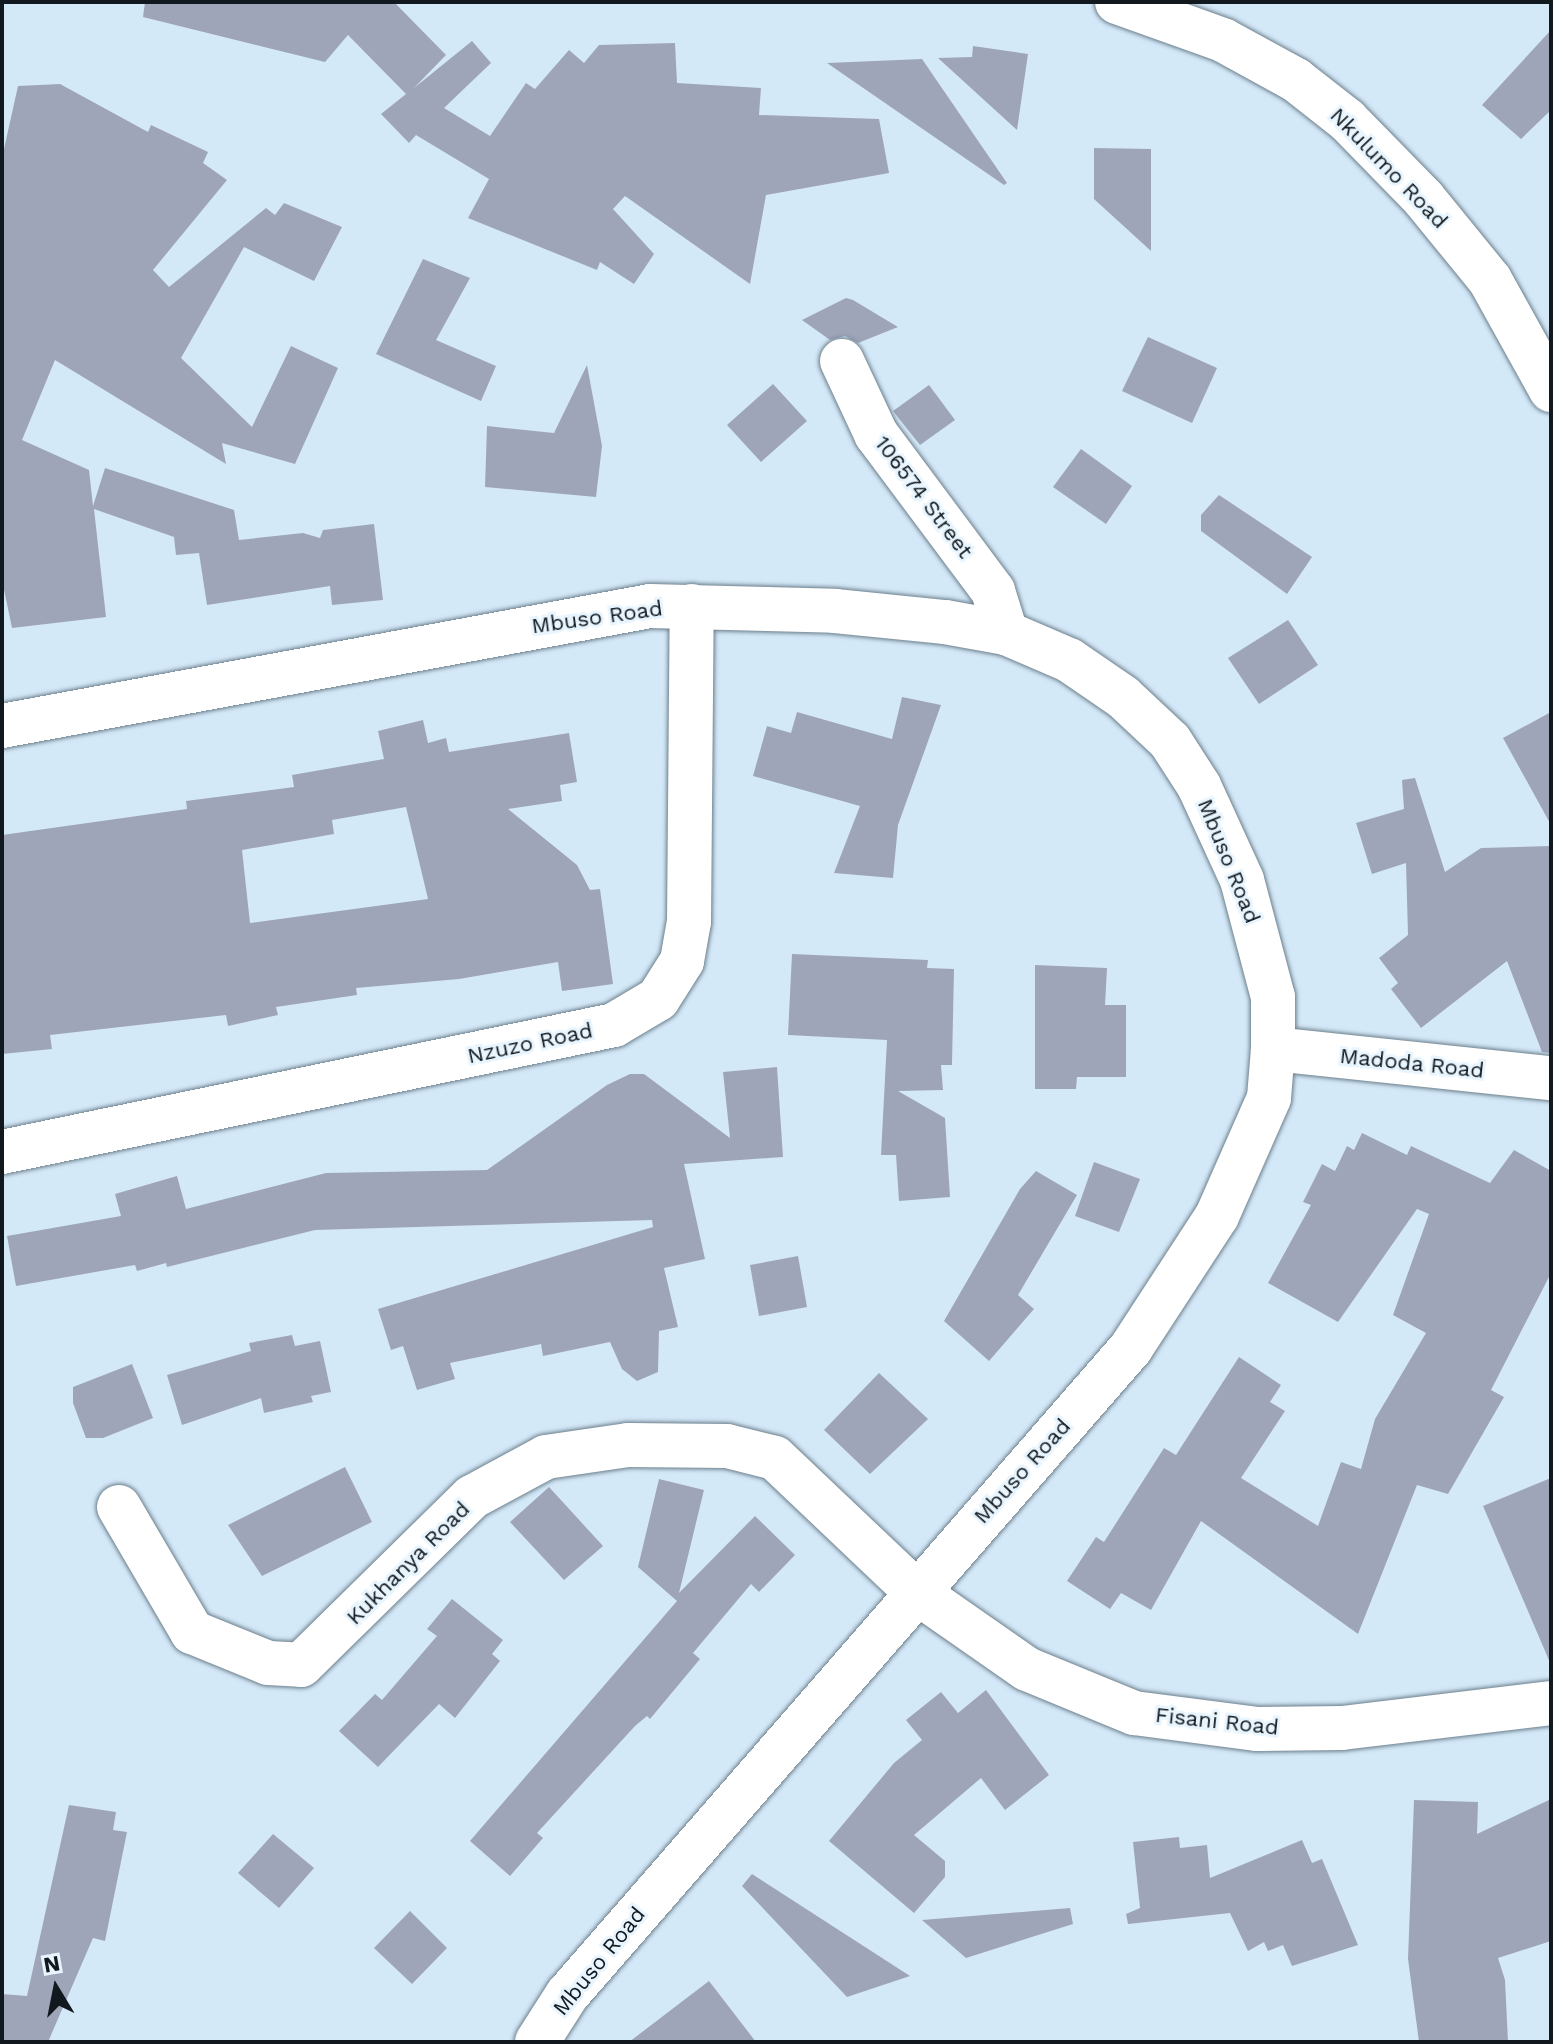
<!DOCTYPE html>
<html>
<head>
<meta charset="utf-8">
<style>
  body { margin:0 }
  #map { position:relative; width:1553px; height:2044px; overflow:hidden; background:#d4e9f8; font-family:"Work Sans",sans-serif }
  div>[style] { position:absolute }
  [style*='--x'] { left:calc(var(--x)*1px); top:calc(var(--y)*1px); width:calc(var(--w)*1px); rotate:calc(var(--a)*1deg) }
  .building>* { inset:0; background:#9fa5b9 }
  .roads { filter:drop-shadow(0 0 2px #6c7f8c) drop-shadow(0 0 2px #6c7f8c) }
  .street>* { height:44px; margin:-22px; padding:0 22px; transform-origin:22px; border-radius:22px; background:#fff }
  span { translate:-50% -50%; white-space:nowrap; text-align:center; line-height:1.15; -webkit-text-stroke:6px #e8f5fe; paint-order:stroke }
  .street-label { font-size:22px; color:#11191e }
  .frame { position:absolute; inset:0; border:4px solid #11191e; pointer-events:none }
  .north { position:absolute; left:16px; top:1948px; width:80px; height:80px; -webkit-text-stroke:6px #e8f5fe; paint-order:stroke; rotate:350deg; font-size:22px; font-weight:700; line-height:32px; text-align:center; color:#11191e }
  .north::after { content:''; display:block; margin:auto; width:28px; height:36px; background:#11191e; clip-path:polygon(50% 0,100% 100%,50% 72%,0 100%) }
</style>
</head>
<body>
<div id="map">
  <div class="building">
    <i style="clip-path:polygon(145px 2px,394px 2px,446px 55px,414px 88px,472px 41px,491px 63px,444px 108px,490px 136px,526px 83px,535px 89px,569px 50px,584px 63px,599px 45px,675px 43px,677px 83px,761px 88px,759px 115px,879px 119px,889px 173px,766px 195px,750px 284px,625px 196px,613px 209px,654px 254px,634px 284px,600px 262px,597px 270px,468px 218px,489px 179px,416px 135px,409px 143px,381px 114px,406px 94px,348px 35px,325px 62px,143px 17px)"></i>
    <i style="clip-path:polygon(1551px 30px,1551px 110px,1521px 139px,1482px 105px)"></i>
    <i style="clip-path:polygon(973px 46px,1028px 54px,1017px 130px,938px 58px,972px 57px)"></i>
    <i style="clip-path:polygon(922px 59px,1007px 183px,1004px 185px,827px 63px)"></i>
    <i style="clip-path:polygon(60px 84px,148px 132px,151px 125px,208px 152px,203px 163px,227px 180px,153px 270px,169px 287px,266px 208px,275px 215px,284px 203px,342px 227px,314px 281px,244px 247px,181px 358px,252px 427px,291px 346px,338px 368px,295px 464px,222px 443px,226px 464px,55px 360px,22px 440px,89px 470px,93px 506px,105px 468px,234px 510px,239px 540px,303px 533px,320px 538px,323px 530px,374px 524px,383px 600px,332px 605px,330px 586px,207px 605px,199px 553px,176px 555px,174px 537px,94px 509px,106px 617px,12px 628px,2px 580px,2px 158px,18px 86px)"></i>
    <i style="clip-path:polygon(1094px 148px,1151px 149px,1151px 251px,1094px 199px)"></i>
    <i style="clip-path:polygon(423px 259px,470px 278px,436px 340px,496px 366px,481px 401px,376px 354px)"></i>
    <i style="clip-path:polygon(846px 298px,853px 300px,898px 327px,858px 343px,845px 336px,830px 340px,802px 320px)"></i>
    <i style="clip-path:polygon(1148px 337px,1217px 368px,1192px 423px,1122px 391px)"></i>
    <i style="clip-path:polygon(587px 365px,602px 446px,596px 497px,485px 487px,487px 426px,554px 433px)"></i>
    <i style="clip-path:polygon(773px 384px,807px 421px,761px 462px,727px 425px)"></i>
    <i style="clip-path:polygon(929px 385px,955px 420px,920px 445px,893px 411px)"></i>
    <i style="clip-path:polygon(1081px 449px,1132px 486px,1106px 524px,1053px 487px)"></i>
    <i style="clip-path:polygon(1219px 495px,1312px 557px,1287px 594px,1201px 531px,1201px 515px)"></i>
    <i style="clip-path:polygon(1288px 620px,1318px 665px,1259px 704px,1228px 658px)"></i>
    <i style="clip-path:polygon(902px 697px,941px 705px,898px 825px,893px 878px,834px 873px,860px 806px,753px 776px,767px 726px,791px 733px,797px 712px,892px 739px)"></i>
    <i style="clip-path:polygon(1551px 712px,1551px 825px,1503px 738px)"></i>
    <i style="clip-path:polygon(evenodd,423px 720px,428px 743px,446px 738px,449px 752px,569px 733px,577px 782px,560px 785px,562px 801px,508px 809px,577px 865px,590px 890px,600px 889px,613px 984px,562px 991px,558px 962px,459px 979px,356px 988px,357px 995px,276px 1007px,278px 1015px,228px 1026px,226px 1015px,50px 1035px,52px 1049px,2px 1054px,2px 835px,187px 809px,186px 801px,294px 787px,292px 775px,384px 759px,378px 731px,423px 720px,406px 807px,428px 899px,250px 923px,242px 850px,334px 834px,332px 820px,406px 807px)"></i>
    <i style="clip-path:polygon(1415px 778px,1445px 872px,1481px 848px,1551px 846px,1551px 1053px,1542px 1052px,1507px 961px,1421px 1028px,1391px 989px,1398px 983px,1379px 958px,1408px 935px,1406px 863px,1372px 874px,1356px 823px,1404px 809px,1402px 780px)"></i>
    <i style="clip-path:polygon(792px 954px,928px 960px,927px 968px,954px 969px,952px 1065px,941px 1065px,943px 1090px,898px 1091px,945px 1118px,950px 1197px,899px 1201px,896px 1155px,881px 1155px,887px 1040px,788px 1035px)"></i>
    <i style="clip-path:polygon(1035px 965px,1107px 968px,1105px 1005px,1126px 1005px,1126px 1077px,1077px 1077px,1076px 1089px,1035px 1089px)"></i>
    <i style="clip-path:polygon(777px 1067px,783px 1157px,684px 1164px,705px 1259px,664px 1268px,678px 1327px,659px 1331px,658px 1372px,637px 1381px,622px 1369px,610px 1342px,543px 1356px,541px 1344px,450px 1363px,455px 1379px,417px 1390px,403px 1346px,391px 1350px,378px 1309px,653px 1227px,652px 1220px,315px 1230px,167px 1267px,166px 1263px,137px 1271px,135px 1265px,16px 1286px,7px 1236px,121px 1216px,115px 1194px,177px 1176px,186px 1209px,326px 1173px,487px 1170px,607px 1085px,630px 1074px,644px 1074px,730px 1138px,723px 1072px)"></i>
    <i style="clip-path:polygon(1362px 1133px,1407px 1155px,1411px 1146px,1490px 1183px,1514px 1150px,1551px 1171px,1551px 1273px,1491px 1390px,1504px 1397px,1448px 1494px,1417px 1485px,1358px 1634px,1201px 1521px,1151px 1610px,1121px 1593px,1110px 1609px,1067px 1581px,1096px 1537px,1104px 1542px,1164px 1448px,1176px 1455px,1239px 1357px,1281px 1385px,1270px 1402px,1285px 1411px,1241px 1478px,1318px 1526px,1341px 1462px,1361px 1469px,1375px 1419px,1426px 1333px,1393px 1315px,1429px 1214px,1417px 1209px,1338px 1322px,1268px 1283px,1311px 1205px,1303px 1202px,1322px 1164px,1335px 1171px,1347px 1146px,1354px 1150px)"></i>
    <i style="clip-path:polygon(1094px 1162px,1140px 1179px,1119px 1232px,1075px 1216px)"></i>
    <i style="clip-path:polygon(1036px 1171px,1077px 1195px,1018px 1295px,1034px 1309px,989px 1361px,944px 1321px,1020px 1189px)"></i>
    <i style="clip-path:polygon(798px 1256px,807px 1307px,759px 1316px,750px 1265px)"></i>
    <i style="clip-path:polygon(292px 1335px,295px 1346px,320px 1341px,331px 1392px,311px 1396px,313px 1402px,264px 1413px,261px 1398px,182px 1425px,167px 1375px,251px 1351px,249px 1343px)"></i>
    <i style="clip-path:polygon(132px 1364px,153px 1418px,103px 1438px,86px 1438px,73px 1403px,73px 1387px)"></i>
    <i style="clip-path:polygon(879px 1373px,928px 1419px,870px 1474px,824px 1430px)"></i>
    <i style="clip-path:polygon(345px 1467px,372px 1522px,262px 1576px,228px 1525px)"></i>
    <i style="clip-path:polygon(1551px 1478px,1551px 1665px,1483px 1506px)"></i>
    <i style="clip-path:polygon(659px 1479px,704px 1490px,679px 1593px,755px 1516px,795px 1555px,759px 1592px,751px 1584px,693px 1653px,700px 1659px,650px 1719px,647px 1716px,635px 1726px,537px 1833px,543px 1838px,510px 1876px,470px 1841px,677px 1601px,638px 1567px)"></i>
    <i style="clip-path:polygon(549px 1487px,603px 1546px,564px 1580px,510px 1522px)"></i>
    <i style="clip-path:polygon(452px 1599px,503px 1640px,492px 1654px,500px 1661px,455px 1718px,439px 1704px,378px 1767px,339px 1731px,375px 1694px,382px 1700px,437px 1636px,427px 1629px)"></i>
    <i style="clip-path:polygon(986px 1690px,1049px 1775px,1005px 1810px,981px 1778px,914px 1835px,945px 1861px,945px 1877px,914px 1913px,829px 1841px,894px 1763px,922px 1740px,906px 1720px,941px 1692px,958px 1713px)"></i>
    <i style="clip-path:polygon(1551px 1799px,1551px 1941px,1498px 1958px,1505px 1980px,1508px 2042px,1419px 2042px,1408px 1959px,1414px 1800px,1478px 1802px,1477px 1834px)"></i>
    <i style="clip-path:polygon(69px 1805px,116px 1812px,113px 1830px,127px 1832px,105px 1941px,93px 1938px,48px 2042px,2px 2042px,2px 1994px,27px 1996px)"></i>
    <i style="clip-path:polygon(273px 1834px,314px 1868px,279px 1908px,238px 1873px)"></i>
    <i style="clip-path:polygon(1179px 1837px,1180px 1848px,1207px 1845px,1210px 1878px,1302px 1840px,1312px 1863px,1322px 1859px,1358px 1945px,1292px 1966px,1283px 1945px,1268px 1951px,1264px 1942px,1248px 1951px,1230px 1913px,1128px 1924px,1126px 1914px,1140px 1908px,1133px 1842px)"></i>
    <i style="clip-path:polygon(752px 1874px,910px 1976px,847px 1997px,742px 1886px)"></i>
    <i style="clip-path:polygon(1070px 1908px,1073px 1924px,966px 1958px,922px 1920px)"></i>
    <i style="clip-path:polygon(410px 1911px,447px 1948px,412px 1984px,374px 1948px)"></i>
    <i style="clip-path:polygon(709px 1981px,756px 2042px,629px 2042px)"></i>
  </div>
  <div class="roads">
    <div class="street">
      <i style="--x:1117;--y:2;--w:113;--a:19.7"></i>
      <i style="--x:1223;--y:40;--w:83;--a:28.7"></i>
      <i style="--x:1296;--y:80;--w:65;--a:38.1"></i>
      <i style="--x:1347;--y:120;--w:110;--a:45.7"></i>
      <i style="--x:1424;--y:199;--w:104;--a:50.8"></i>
      <i style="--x:1490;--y:280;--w:126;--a:61"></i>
      <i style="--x:842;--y:361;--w:81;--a:65"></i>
      <i style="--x:876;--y:434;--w:196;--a:53.3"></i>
      <i style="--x:993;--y:591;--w:44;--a:72.8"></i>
      <i style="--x:2;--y:726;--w:659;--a:-10.49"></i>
      <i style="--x:650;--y:606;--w:185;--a:1.5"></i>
      <i style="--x:835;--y:611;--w:111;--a:5.7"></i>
      <i style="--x:945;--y:622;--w:62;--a:10.2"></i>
      <i style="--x:1006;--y:633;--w:69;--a:23.2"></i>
      <i style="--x:1069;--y:660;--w:65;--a:34.4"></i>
      <i style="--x:1123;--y:697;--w:64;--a:43.1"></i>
      <i style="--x:1170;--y:741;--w:54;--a:57.2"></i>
      <i style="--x:1199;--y:786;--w:103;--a:65.4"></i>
      <i style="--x:1242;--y:880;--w:121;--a:75.2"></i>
      <i style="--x:1273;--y:997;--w:52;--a:90"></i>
      <i style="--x:1273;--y:1049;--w:49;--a:94.7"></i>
      <i style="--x:1269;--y:1098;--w:129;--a:113.8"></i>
      <i style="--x:1217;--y:1216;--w:158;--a:123.1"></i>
      <i style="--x:1131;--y:1348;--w:858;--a:131.08"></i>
      <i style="--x:567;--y:1995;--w:56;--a:122.6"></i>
      <i style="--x:1273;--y:1049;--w:280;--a:6"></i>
      <i style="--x:2;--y:1152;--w:625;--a:-11.72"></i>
      <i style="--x:614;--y:1025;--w:51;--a:-30.6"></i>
      <i style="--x:658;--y:999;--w:45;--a:-57.7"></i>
      <i style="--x:682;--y:961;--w:40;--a:-80"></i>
      <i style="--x:689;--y:922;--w:316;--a:-89.5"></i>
      <i style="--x:119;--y:1507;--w:145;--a:59.7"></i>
      <i style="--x:192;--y:1632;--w:82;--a:22.2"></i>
      <i style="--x:268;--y:1663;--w:33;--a:3"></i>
      <i style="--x:301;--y:1665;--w:240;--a:-44.5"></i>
      <i style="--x:472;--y:1497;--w:84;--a:-28.4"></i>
      <i style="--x:546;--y:1457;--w:83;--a:-8.3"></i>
      <i style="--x:628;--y:1445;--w:99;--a:0.6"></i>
      <i style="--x:727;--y:1446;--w:49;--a:14"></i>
      <i style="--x:775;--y:1458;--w:193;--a:43.5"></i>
      <i style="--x:915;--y:1591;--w:136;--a:34.9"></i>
      <i style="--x:1027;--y:1669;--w:116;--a:22.4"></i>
      <i style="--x:1134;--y:1713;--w:125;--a:7.4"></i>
      <i style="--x:1258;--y:1729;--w:84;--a:-0.7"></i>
      <i style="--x:1342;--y:1728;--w:210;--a:-6.8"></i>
    </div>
  </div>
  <div class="street-label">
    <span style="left:1389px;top:168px;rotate:46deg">Nkulumo Road</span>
    <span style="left:924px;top:497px;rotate:53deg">106574 Street</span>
    <span style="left:597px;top:617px;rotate:-8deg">Mbuso Road</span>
    <span style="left:1229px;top:861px;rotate:68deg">Mbuso Road</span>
    <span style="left:530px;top:1043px;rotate:-12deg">Nzuzo Road</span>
    <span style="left:1412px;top:1063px;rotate:6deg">Madoda Road</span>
    <span style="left:1022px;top:1471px;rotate:-48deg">Mbuso Road</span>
    <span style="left:408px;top:1563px;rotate:-45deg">Kukhanya Road</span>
    <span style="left:1217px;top:1721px;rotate:6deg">Fisani Road</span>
    <span style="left:599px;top:1961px;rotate:-51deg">Mbuso Road</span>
  </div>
  <div class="frame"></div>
  <div class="north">N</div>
</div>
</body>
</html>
